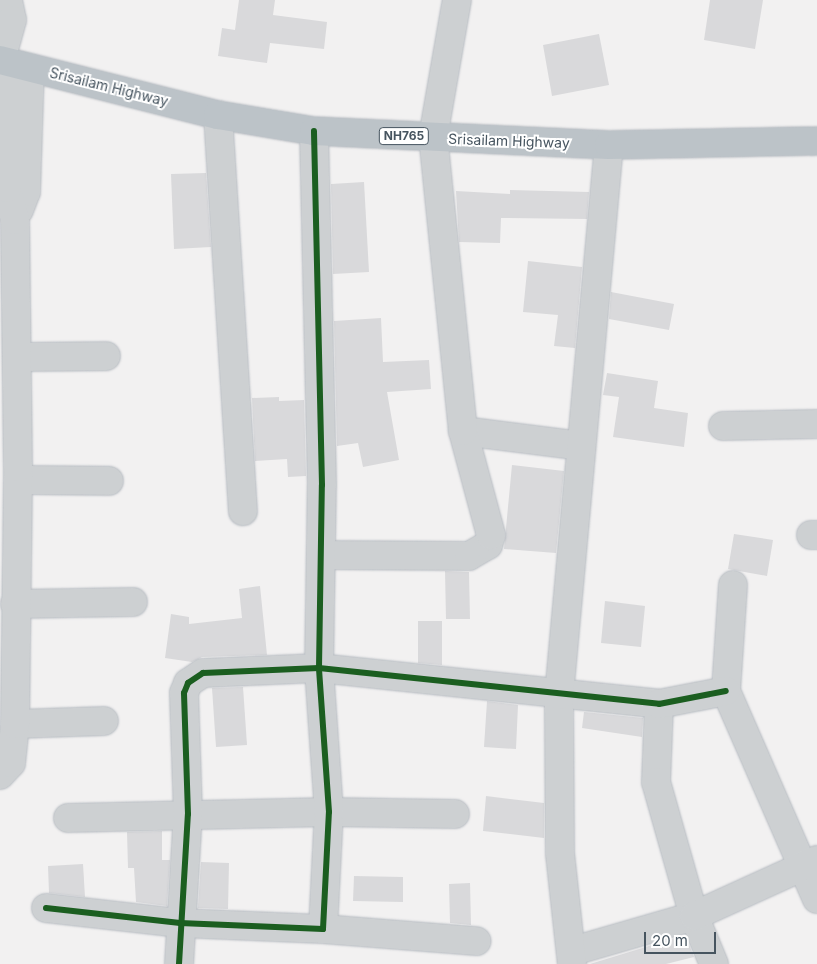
<!DOCTYPE html>
<html>
<head>
<meta charset="utf-8">
<style>
  body { margin:0 }
  #map { position:relative; width:817px; height:964px; overflow:hidden; background:#f2f1f1; font-family:Inter,sans-serif }
  div>[style] { position:absolute }
  [style*='--x'] { left:calc(var(--x)*1px); top:calc(var(--y)*1px); width:calc(var(--w)*1px); rotate:calc(var(--a)*1deg) }
  .building>* { inset:0; background:#d9d9db }
  .roads { filter:drop-shadow(0 0 1px #b6bbc1) drop-shadow(0 0 1px #b6bbc1) }
  .minor>* { height:28px; margin:-14px; padding:0 14px; transform-origin:14px; border-radius:14px; background:#cdd0d2 }
  .highway>* { height:28px; margin:-14px; padding:0 14px; transform-origin:14px; border-radius:14px; background:#bcc3c8 }
  .cycleway>* { height:6px; margin:-3px; padding:0 3px; transform-origin:3px; border-radius:3px; background:#1b5e20 }
  span { translate:-50% -50%; white-space:nowrap; text-align:center; line-height:1.15; -webkit-text-stroke:4px #fff; paint-order:stroke }
  .shield-label span { padding:1px 4px; background:#fff; border:1px solid; border-radius:4px; -webkit-text-stroke-width:0 }
  .shield-label { font-size:12px; color:#46545f; font-weight:700 }
  .street-label { font-size:14px; color:#46545f }
  .scale { position:absolute; left:644px; top:932px; width:72px; height:22px; box-sizing:border-box; border:2px solid #46545f; border-top:0; padding-left:6px; font-size:15px; line-height:18px; white-space:nowrap; color:#46545f; -webkit-text-stroke:4px #fff; paint-order:stroke }
</style>
</head>
<body>
<div id="map">
  <div class="building">
    <i style="clip-path:polygon(239px 0,275px 0,273px 15px,327px 22px,324px 49px,270px 43px,267px 63px,218px 56px,222px 28px,235px 30px)"></i>
    <i style="clip-path:polygon(710px 0,763px 0,755px 49px,704px 40px)"></i>
    <i style="clip-path:polygon(599px 34px,609px 85px,552px 96px,543px 45px)"></i>
    <i style="clip-path:polygon(206px 173px,211px 247px,174px 249px,171px 174px)"></i>
    <i style="clip-path:polygon(364px 182px,369px 272px,333px 274px,331px 184px)"></i>
    <i style="clip-path:polygon(510px 190px,589px 192px,587px 219px,501px 218px,500px 243px,459px 242px,456px 191px,510px 194px)"></i>
    <i style="clip-path:polygon(528px 261px,582px 267px,575px 348px,554px 346px,558px 315px,523px 312px)"></i>
    <i style="clip-path:polygon(611px 292px,674px 304px,669px 330px,609px 319px)"></i>
    <i style="clip-path:polygon(381px 318px,383px 362px,429px 360px,431px 389px,387px 392px,399px 460px,363px 467px,358px 443px,337px 446px,334px 321px)"></i>
    <i style="clip-path:polygon(607px 373px,658px 381px,654px 408px,688px 413px,684px 447px,613px 437px,619px 397px,603px 395px)"></i>
    <i style="clip-path:polygon(279px 397px,279px 401px,304px 400px,306px 476px,288px 477px,287px 459px,255px 461px,252px 398px)"></i>
    <i style="clip-path:polygon(512px 465px,564px 471px,556px 553px,504px 549px)"></i>
    <i style="clip-path:polygon(734px 534px,773px 540px,767px 576px,728px 569px)"></i>
    <i style="clip-path:polygon(445px 571px,469px 572px,470px 619px,446px 619px)"></i>
    <i style="clip-path:polygon(260px 586px,267px 655px,202px 657px,192px 662px,165px 658px,171px 614px,189px 617px,189px 624px,242px 618px,239px 589px)"></i>
    <i style="clip-path:polygon(605px 601px,645px 606px,641px 647px,601px 643px)"></i>
    <i style="clip-path:polygon(418px 621px,442px 621px,442px 665px,418px 663px)"></i>
    <i style="clip-path:polygon(243px 687px,247px 745px,216px 747px,212px 688px)"></i>
    <i style="clip-path:polygon(487px 701px,518px 705px,516px 749px,484px 747px)"></i>
    <i style="clip-path:polygon(584px 712px,643px 718px,642px 737px,582px 728px)"></i>
    <i style="clip-path:polygon(486px 796px,544px 803px,544px 838px,483px 831px)"></i>
    <i style="clip-path:polygon(162px 831px,162px 860px,170px 860px,167px 906px,136px 902px,134px 868px,128px 868px,127px 832px)"></i>
    <i style="clip-path:polygon(201px 862px,229px 863px,228px 909px,198px 908px)"></i>
    <i style="clip-path:polygon(83px 864px,85px 897px,49px 893px,48px 866px)"></i>
    <i style="clip-path:polygon(354px 876px,403px 877px,403px 902px,353px 901px)"></i>
    <i style="clip-path:polygon(470px 883px,471px 925px,450px 923px,449px 884px)"></i>
    <i style="clip-path:polygon(685px 935px,694px 957px,666px 964px,590px 964px)"></i>
  </div>
  <div class="roads">
    <div class="minor">
      <i style="--x:0;--y:0;--w:8;--a:7"></i>
      <i style="--x:8;--y:1;--w:19;--a:78"></i>
      <i style="--x:12;--y:20;--w:41;--a:105.4"></i>
      <i style="--x:218;--y:115;--w:397;--a:86.4"></i>
      <i style="--x:19;--y:210;--w:19;--a:-69"></i>
      <i style="--x:26;--y:192;--w:124;--a:-88.2"></i>
      <i style="--x:17;--y:357;--w:89;--a:-0.6"></i>
      <i style="--x:723;--y:426;--w:94;--a:-1.2"></i>
      <i style="--x:463;--y:431;--w:119;--a:7.2"></i>
      <i style="--x:18;--y:480;--w:91;--a:0.6"></i>
      <i style="--x:811;--y:535;--w:6;--a:0"></i>
      <i style="--x:321;--y:555;--w:148;--a:0.4"></i>
      <i style="--x:469;--y:556;--w:22;--a:-30"></i>
      <i style="--x:488;--y:545;--w:10;--a:-73"></i>
      <i style="--x:491;--y:535;--w:108;--a:-105.1"></i>
      <i style="--x:463;--y:431;--w:296;--a:-95.8"></i>
      <i style="--x:433;--y:137;--w:139;--a:-80.1"></i>
      <i style="--x:733;--y:585;--w:106;--a:93.8"></i>
      <i style="--x:726;--y:691;--w:227;--a:66.4"></i>
      <i style="--x:15;--y:604;--w:118;--a:-1"></i>
      <i style="--x:659;--y:704;--w:78;--a:92.2"></i>
      <i style="--x:656;--y:782;--w:139;--a:74.2"></i>
      <i style="--x:694;--y:916;--w:52;--a:67.4"></i>
      <i style="--x:15;--y:724;--w:89;--a:-1.9"></i>
      <i style="--x:0;--y:775;--w:16;--a:-47"></i>
      <i style="--x:11;--y:763;--w:39;--a:-84"></i>
      <i style="--x:15;--y:724;--w:257;--a:-89.3"></i>
      <i style="--x:18;--y:467;--w:247;--a:-90.7"></i>
      <i style="--x:15;--y:220;--w:33;--a:-104"></i>
      <i style="--x:7;--y:188;--w:126;--a:-90"></i>
      <i style="--x:68;--y:818;--w:261;--a:-1.3"></i>
      <i style="--x:329;--y:812;--w:126;--a:0.9"></i>
      <i style="--x:46;--y:908;--w:135;--a:6.4"></i>
      <i style="--x:180;--y:923;--w:143;--a:2.4"></i>
      <i style="--x:323;--y:929;--w:117;--a:-87.1"></i>
      <i style="--x:329;--y:812;--w:144;--a:-94"></i>
      <i style="--x:319;--y:668;--w:183;--a:-89.1"></i>
      <i style="--x:322;--y:485;--w:354;--a:-91.3"></i>
      <i style="--x:323;--y:929;--w:154;--a:4.5"></i>
      <i style="--x:573;--y:951;--w:126;--a:-16.1"></i>
      <i style="--x:694;--y:916;--w:135;--a:-24.5"></i>
      <i style="--x:179;--y:964;--w:150;--a:-86.6"></i>
      <i style="--x:188;--y:814;--w:121;--a:-91.9"></i>
      <i style="--x:184;--y:693;--w:11;--a:-68"></i>
      <i style="--x:188;--y:683;--w:18;--a:-34"></i>
      <i style="--x:203;--y:673;--w:116;--a:-2.5"></i>
      <i style="--x:319;--y:668;--w:342;--a:6"></i>
      <i style="--x:659;--y:704;--w:68;--a:-11"></i>
      <i style="--x:572;--y:964;--w:112;--a:-96.2"></i>
      <i style="--x:560;--y:853;--w:158;--a:-90.4"></i>
      <i style="--x:559;--y:695;--w:552;--a:-84.81"></i>
    </div>
    <div class="highway">
      <i style="--x:0;--y:60;--w:225;--a:14.2"></i>
      <i style="--x:218;--y:115;--w:97;--a:9.5"></i>
      <i style="--x:314;--y:131;--w:295;--a:2.7"></i>
      <i style="--x:609;--y:145;--w:208;--a:-1.1"></i>
    </div>
  </div>
  <div class="cycleway">
    <i style="--x:46;--y:908;--w:135;--a:6.4"></i>
    <i style="--x:180;--y:923;--w:143;--a:2.4"></i>
    <i style="--x:323;--y:929;--w:117;--a:-87.1"></i>
    <i style="--x:329;--y:812;--w:144;--a:-94"></i>
    <i style="--x:319;--y:668;--w:183;--a:-89.1"></i>
    <i style="--x:322;--y:485;--w:354;--a:-91.3"></i>
    <i style="--x:179;--y:964;--w:150;--a:-86.6"></i>
    <i style="--x:188;--y:814;--w:121;--a:-91.9"></i>
    <i style="--x:184;--y:693;--w:11;--a:-68"></i>
    <i style="--x:188;--y:683;--w:18;--a:-34"></i>
    <i style="--x:203;--y:673;--w:116;--a:-2.5"></i>
    <i style="--x:319;--y:668;--w:342;--a:6"></i>
    <i style="--x:659;--y:704;--w:68;--a:-11"></i>
  </div>
  <div class="shield-label">
    <span style="left:404px;top:136px">NH765</span>
  </div>
  <div class="street-label">
    <span style="left:109px;top:87px;rotate:14deg">Srisailam Highway</span>
    <span style="left:509px;top:141px;rotate:2deg">Srisailam Highway</span>
  </div>
  <div class="scale">20 m</div>
</div>
</body>
</html>
